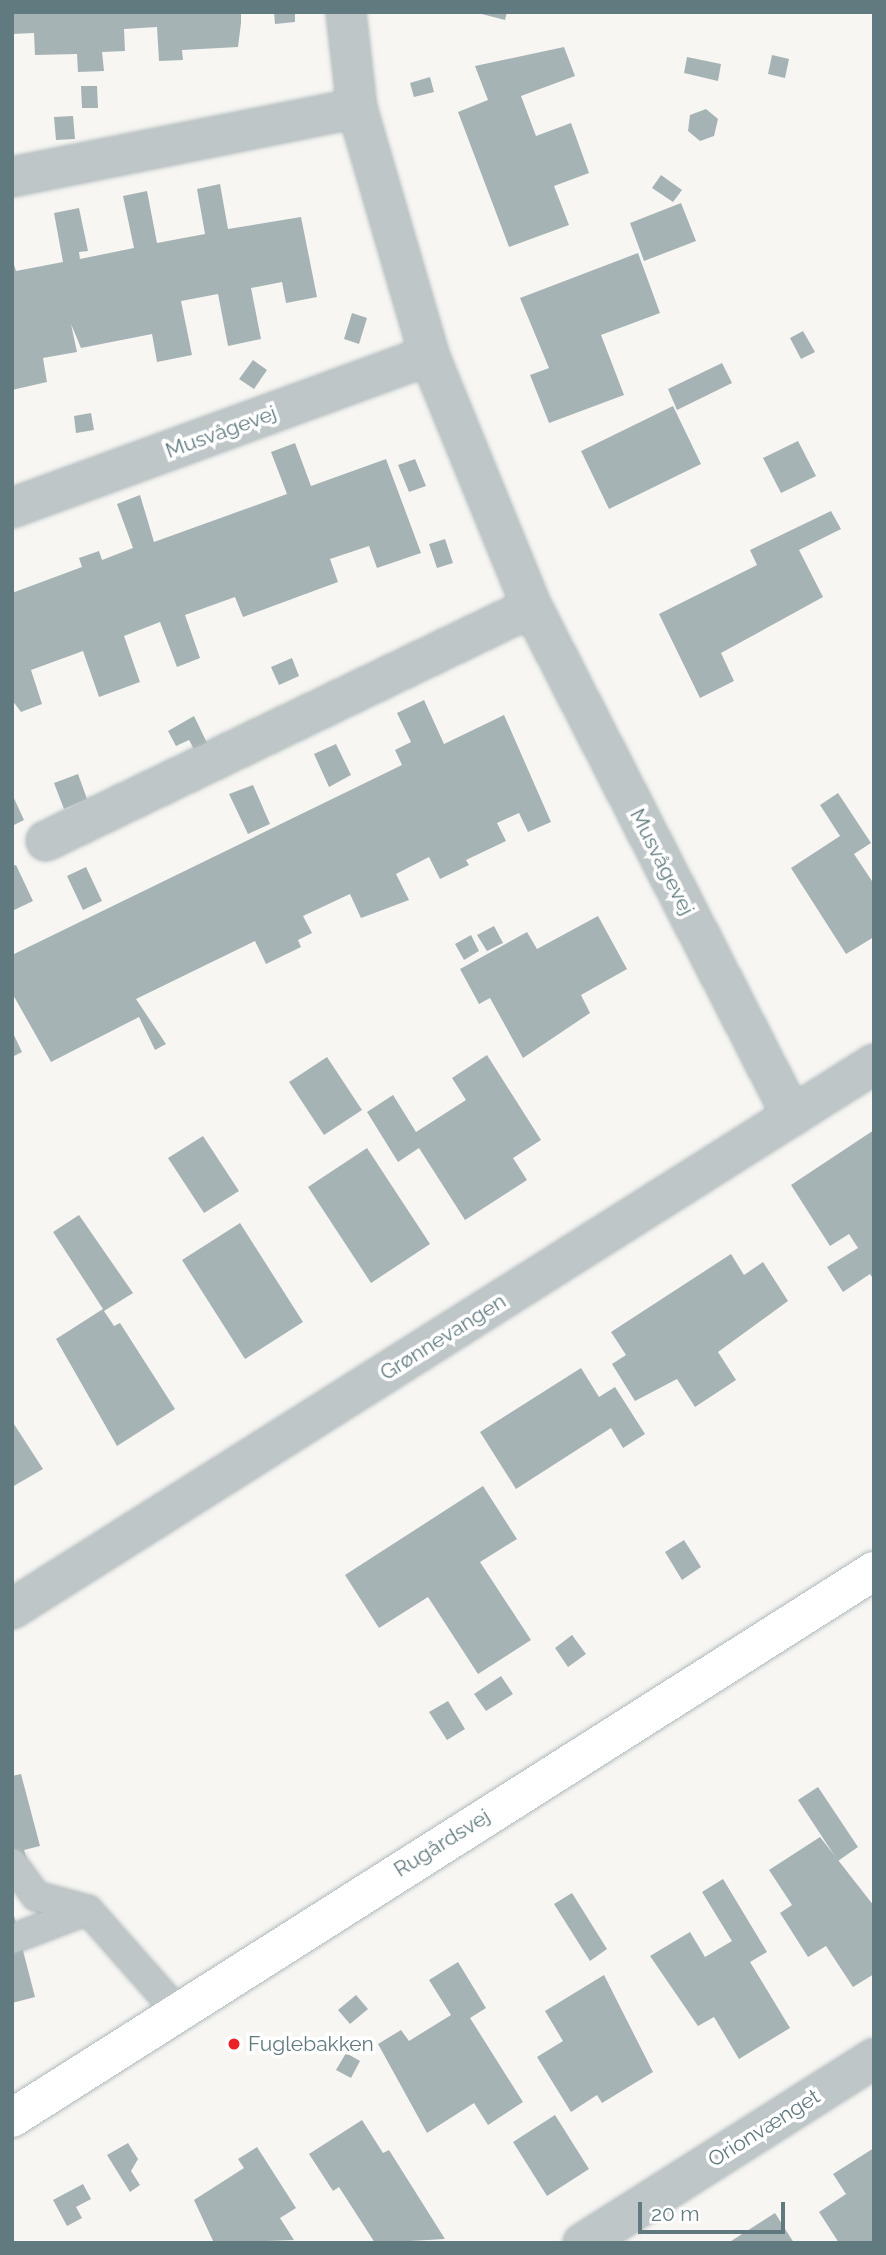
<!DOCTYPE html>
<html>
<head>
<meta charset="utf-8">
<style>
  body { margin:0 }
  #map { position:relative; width:886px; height:2255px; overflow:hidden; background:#f7f6f3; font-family:Raleway,sans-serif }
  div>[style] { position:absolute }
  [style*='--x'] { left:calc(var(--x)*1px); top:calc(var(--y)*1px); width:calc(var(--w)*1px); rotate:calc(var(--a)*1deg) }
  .building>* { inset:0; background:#a6b3b5 }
  .roads { filter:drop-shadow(0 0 2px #afb9bb) drop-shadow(0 0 2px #afb9bb) }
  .service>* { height:28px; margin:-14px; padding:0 14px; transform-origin:14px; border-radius:14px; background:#bfc6c8 }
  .minor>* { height:38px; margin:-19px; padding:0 19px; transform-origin:19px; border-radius:19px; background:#bfc6c8 }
  .secondary>* { height:38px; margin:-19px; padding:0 19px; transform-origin:19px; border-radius:19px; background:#fff }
  .dots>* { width:19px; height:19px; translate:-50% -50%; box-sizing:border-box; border:4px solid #fff; border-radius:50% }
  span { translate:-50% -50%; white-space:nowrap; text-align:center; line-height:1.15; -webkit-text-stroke:7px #fff; paint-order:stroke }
  .street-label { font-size:21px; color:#617a7f }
  .poi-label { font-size:21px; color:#617a7f }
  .left { translate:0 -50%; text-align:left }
  .frame { position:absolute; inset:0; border:14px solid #617a7f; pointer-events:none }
  .scale { position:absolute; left:638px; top:2202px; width:147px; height:32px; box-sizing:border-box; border:4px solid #617a7f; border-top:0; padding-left:9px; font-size:21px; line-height:24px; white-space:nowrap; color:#617a7f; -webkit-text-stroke:5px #fff; paint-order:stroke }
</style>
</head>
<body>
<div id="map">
  <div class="building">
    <i style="clip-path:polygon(12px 12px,241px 12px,241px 23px,238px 47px,182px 50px,183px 60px,159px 61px,157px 27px,124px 29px,125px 51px,102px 52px,104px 71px,78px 72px,77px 54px,35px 55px,34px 33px,12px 34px)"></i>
    <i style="clip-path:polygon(274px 12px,295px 12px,295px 22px,275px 24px)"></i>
    <i style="clip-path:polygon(474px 12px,507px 12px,505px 20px)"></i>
    <i style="clip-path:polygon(564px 47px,575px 76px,521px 96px,536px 136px,571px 123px,589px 173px,554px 186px,569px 225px,509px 247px,458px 112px,488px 100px,475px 66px)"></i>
    <i style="clip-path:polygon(772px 55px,789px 59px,785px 78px,768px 74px)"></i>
    <i style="clip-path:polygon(687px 57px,721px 64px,718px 81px,684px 73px)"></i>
    <i style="clip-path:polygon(430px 77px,434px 92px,414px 97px,410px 83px)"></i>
    <i style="clip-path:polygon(81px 86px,97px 86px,98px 108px,82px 108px)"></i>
    <i style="clip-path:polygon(706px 109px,718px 119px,714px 136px,700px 141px,688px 131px,690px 115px)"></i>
    <i style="clip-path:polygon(73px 116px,75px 139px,56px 140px,54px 117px)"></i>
    <i style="clip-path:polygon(661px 175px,682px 190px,673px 202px,652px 188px)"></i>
    <i style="clip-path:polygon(220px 184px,228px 229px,301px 217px,317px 297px,286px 303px,282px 282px,251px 288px,261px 339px,228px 346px,218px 294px,181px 301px,192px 355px,157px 362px,152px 334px,81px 348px,71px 324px,77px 352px,43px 358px,47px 382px,12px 390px,12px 258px,16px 271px,63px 262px,54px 213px,79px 208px,88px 251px,79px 252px,80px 259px,134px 248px,123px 196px,147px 191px,157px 243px,205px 234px,197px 189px)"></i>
    <i style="clip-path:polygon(681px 203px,696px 241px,644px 261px,630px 223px)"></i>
    <i style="clip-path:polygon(638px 253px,660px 313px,601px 335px,624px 395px,549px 423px,530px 375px,549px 368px,520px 298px)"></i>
    <i style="clip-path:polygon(352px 313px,367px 318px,359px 344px,344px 339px)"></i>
    <i style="clip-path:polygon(803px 331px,815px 352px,801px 359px,790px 338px)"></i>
    <i style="clip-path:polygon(253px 360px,267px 370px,254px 389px,239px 379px)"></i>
    <i style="clip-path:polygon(722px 363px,732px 383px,677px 410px,668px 389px)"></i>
    <i style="clip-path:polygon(673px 406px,701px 464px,609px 509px,581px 451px)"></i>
    <i style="clip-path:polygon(91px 413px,94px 430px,76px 433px,74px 416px)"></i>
    <i style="clip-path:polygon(798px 441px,816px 476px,781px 493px,763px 458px)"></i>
    <i style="clip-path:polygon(295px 443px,311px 486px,386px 459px,421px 553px,377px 568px,369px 546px,330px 559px,338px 582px,243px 617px,235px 597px,185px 615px,200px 658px,177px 667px,160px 622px,124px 636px,140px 682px,99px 697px,83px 651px,31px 670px,42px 704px,21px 712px,12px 700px,12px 593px,82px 567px,79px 558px,99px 551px,102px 560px,133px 548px,117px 504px,140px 495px,154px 542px,287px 494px,271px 452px)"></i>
    <i style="clip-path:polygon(415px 459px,426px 486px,409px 492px,398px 465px)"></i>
    <i style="clip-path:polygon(831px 511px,841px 529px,799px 550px,823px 597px,721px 653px,734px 681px,700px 698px,659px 614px,757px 565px,750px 550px)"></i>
    <i style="clip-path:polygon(445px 539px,453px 563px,437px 568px,429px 544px)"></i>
    <i style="clip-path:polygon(292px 658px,299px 676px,279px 685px,271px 667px)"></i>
    <i style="clip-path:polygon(424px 700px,444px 744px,504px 715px,551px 822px,528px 832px,519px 813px,497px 823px,506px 841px,466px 860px,469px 865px,440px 879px,429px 857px,396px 874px,409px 900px,361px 918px,350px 894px,303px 916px,312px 933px,298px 940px,301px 947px,266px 964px,255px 941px,136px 999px,166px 1044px,155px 1050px,139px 1017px,51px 1062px,12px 993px,12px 955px,402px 765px,395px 750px,411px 742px,397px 713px)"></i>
    <i style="clip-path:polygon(194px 716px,208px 745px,195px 751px,189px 740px,176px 746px,168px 731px)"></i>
    <i style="clip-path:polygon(336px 744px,351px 775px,329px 787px,314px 754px)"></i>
    <i style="clip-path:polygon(78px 774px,87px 799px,64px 809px,54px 783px)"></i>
    <i style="clip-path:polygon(253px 785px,270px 824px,248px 834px,229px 794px)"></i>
    <i style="clip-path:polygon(838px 793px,871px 843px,854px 854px,874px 884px,874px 937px,846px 954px,791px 868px,840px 836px,820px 805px)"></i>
    <i style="clip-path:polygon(12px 794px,24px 820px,12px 826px)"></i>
    <i style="clip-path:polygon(16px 865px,33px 901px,12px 911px,12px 866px)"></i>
    <i style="clip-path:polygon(86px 867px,102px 901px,83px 910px,67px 876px)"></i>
    <i style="clip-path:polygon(598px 916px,627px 969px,581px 995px,590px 1013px,523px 1058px,490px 998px,479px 1004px,460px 969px,527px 932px,537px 949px)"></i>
    <i style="clip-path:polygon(494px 926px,503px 943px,487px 951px,477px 935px)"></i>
    <i style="clip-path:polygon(471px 935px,479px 951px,464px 960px,455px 944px)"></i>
    <i style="clip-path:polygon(12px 1031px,22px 1052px,12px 1057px)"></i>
    <i style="clip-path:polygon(487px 1055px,541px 1140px,513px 1158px,527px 1180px,465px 1220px,419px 1148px,398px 1162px,367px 1112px,393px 1095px,416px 1132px,466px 1100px,452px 1078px)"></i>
    <i style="clip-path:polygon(327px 1057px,362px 1110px,324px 1135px,289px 1082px)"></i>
    <i style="clip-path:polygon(874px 1130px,874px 1280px,870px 1274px,843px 1292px,827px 1267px,858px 1248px,849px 1234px,830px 1246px,791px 1185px)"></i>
    <i style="clip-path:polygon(203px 1136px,239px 1191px,204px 1213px,168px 1158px)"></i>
    <i style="clip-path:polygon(367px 1148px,430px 1244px,371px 1283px,308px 1187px)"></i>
    <i style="clip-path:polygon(79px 1215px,133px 1293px,104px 1311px,114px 1326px,120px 1323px,175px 1409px,117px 1446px,56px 1339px,103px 1309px,53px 1232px)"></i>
    <i style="clip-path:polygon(240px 1223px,303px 1322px,245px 1359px,182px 1260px)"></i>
    <i style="clip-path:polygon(731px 1254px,744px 1275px,763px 1262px,788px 1301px,718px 1352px,736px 1380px,695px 1407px,677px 1379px,635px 1401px,612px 1364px,626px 1355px,611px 1332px)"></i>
    <i style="clip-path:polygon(581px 1368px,599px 1397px,615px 1387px,645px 1434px,623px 1448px,611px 1428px,516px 1489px,480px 1432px)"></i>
    <i style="clip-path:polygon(12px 1421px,43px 1469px,12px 1487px)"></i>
    <i style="clip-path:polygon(483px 1486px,517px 1539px,480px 1562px,531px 1640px,478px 1674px,428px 1597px,379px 1628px,345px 1575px)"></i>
    <i style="clip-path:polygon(684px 1540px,701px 1567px,682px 1580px,665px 1552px)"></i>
    <i style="clip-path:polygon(572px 1635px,586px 1654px,568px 1667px,555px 1648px)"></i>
    <i style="clip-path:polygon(501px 1676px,513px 1694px,486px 1711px,474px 1694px)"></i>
    <i style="clip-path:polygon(448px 1701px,465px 1729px,447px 1740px,429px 1712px)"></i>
    <i style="clip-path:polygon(21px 1774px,40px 1846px,24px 1850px,27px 1861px,12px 1865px,12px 1776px)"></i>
    <i style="clip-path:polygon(818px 1787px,858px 1847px,838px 1861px,798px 1800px)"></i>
    <i style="clip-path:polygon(820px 1837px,874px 1906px,874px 1974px,853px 1987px,826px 1946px,808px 1957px,780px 1913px,792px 1905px,769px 1870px)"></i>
    <i style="clip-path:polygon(723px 1879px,767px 1952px,750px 1962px,790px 2028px,739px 2059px,714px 2017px,698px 2026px,650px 1956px,690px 1932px,705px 1957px,732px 1941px,702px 1892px)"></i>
    <i style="clip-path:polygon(572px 1893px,607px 1949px,590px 1961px,554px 1904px)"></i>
    <i style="clip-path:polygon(12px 1908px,35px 1997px,12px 2003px)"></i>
    <i style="clip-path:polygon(458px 1962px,486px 2008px,470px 2018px,523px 2102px,488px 2125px,474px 2103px,427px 2133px,378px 2044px,401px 2030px,409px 2041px,451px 2015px,429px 1980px)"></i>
    <i style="clip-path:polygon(604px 1975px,653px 2072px,602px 2103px,597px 2095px,571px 2112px,537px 2057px,563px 2041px,545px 2011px)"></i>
    <i style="clip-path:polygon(356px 1995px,368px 2009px,350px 2024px,338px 2010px)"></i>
    <i style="clip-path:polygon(346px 2053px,360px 2061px,351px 2078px,336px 2070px)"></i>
    <i style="clip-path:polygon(555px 2115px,589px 2169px,547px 2196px,513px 2142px)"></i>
    <i style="clip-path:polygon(362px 2120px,383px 2153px,389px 2150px,445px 2239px,375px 2243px,339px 2187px,333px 2191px,309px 2154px)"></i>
    <i style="clip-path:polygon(128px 2143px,138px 2159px,131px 2171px,140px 2185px,130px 2192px,107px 2155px)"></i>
    <i style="clip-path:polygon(257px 2147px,296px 2208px,280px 2218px,294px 2240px,214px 2243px,194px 2200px,244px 2168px,238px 2159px)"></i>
    <i style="clip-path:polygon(874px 2148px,874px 2243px,839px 2243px,819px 2212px,846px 2194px,833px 2174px)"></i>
    <i style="clip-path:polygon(83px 2184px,91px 2199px,76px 2207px,82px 2218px,67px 2226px,53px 2200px)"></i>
    <i style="clip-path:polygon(775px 2213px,794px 2243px,728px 2243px)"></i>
  </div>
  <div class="roads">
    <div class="service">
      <i style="--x:12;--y:1863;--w:41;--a:54"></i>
      <i style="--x:36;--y:1896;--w:54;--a:15.1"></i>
      <i style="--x:12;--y:1939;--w:81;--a:-20.9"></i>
      <i style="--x:88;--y:1910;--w:135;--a:48.6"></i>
    </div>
    <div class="minor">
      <i style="--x:346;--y:12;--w:97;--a:83.5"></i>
      <i style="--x:357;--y:108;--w:257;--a:73.7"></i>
      <i style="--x:429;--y:355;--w:272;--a:67.8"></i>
      <i style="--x:532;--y:607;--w:572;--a:62.94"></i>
      <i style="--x:12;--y:177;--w:352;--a:-11.3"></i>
      <i style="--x:12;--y:508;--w:444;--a:-20.1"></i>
      <i style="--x:46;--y:841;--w:539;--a:-25.71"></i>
      <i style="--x:12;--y:1609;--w:1020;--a:-32.3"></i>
      <i style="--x:583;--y:2243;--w:345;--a:-32.4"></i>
    </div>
    <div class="secondary">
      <i style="--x:12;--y:2118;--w:1021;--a:-32.4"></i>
    </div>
  </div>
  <div class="dots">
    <i style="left:234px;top:2044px;background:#e82226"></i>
  </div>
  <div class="street-label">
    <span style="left:221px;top:432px;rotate:-20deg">Musvågevej</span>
    <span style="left:662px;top:862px;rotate:63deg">Musvågevej</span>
    <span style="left:443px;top:1337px;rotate:-32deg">Grønnevangen</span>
    <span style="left:442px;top:1843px;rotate:-32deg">Rugårdsvej</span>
    <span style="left:764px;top:2128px;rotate:-32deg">Orionvænget</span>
  </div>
  <div class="poi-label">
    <span class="left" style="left:248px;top:2044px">Fuglebakken</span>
  </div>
  <div class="frame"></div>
  <div class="scale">20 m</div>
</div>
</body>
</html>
